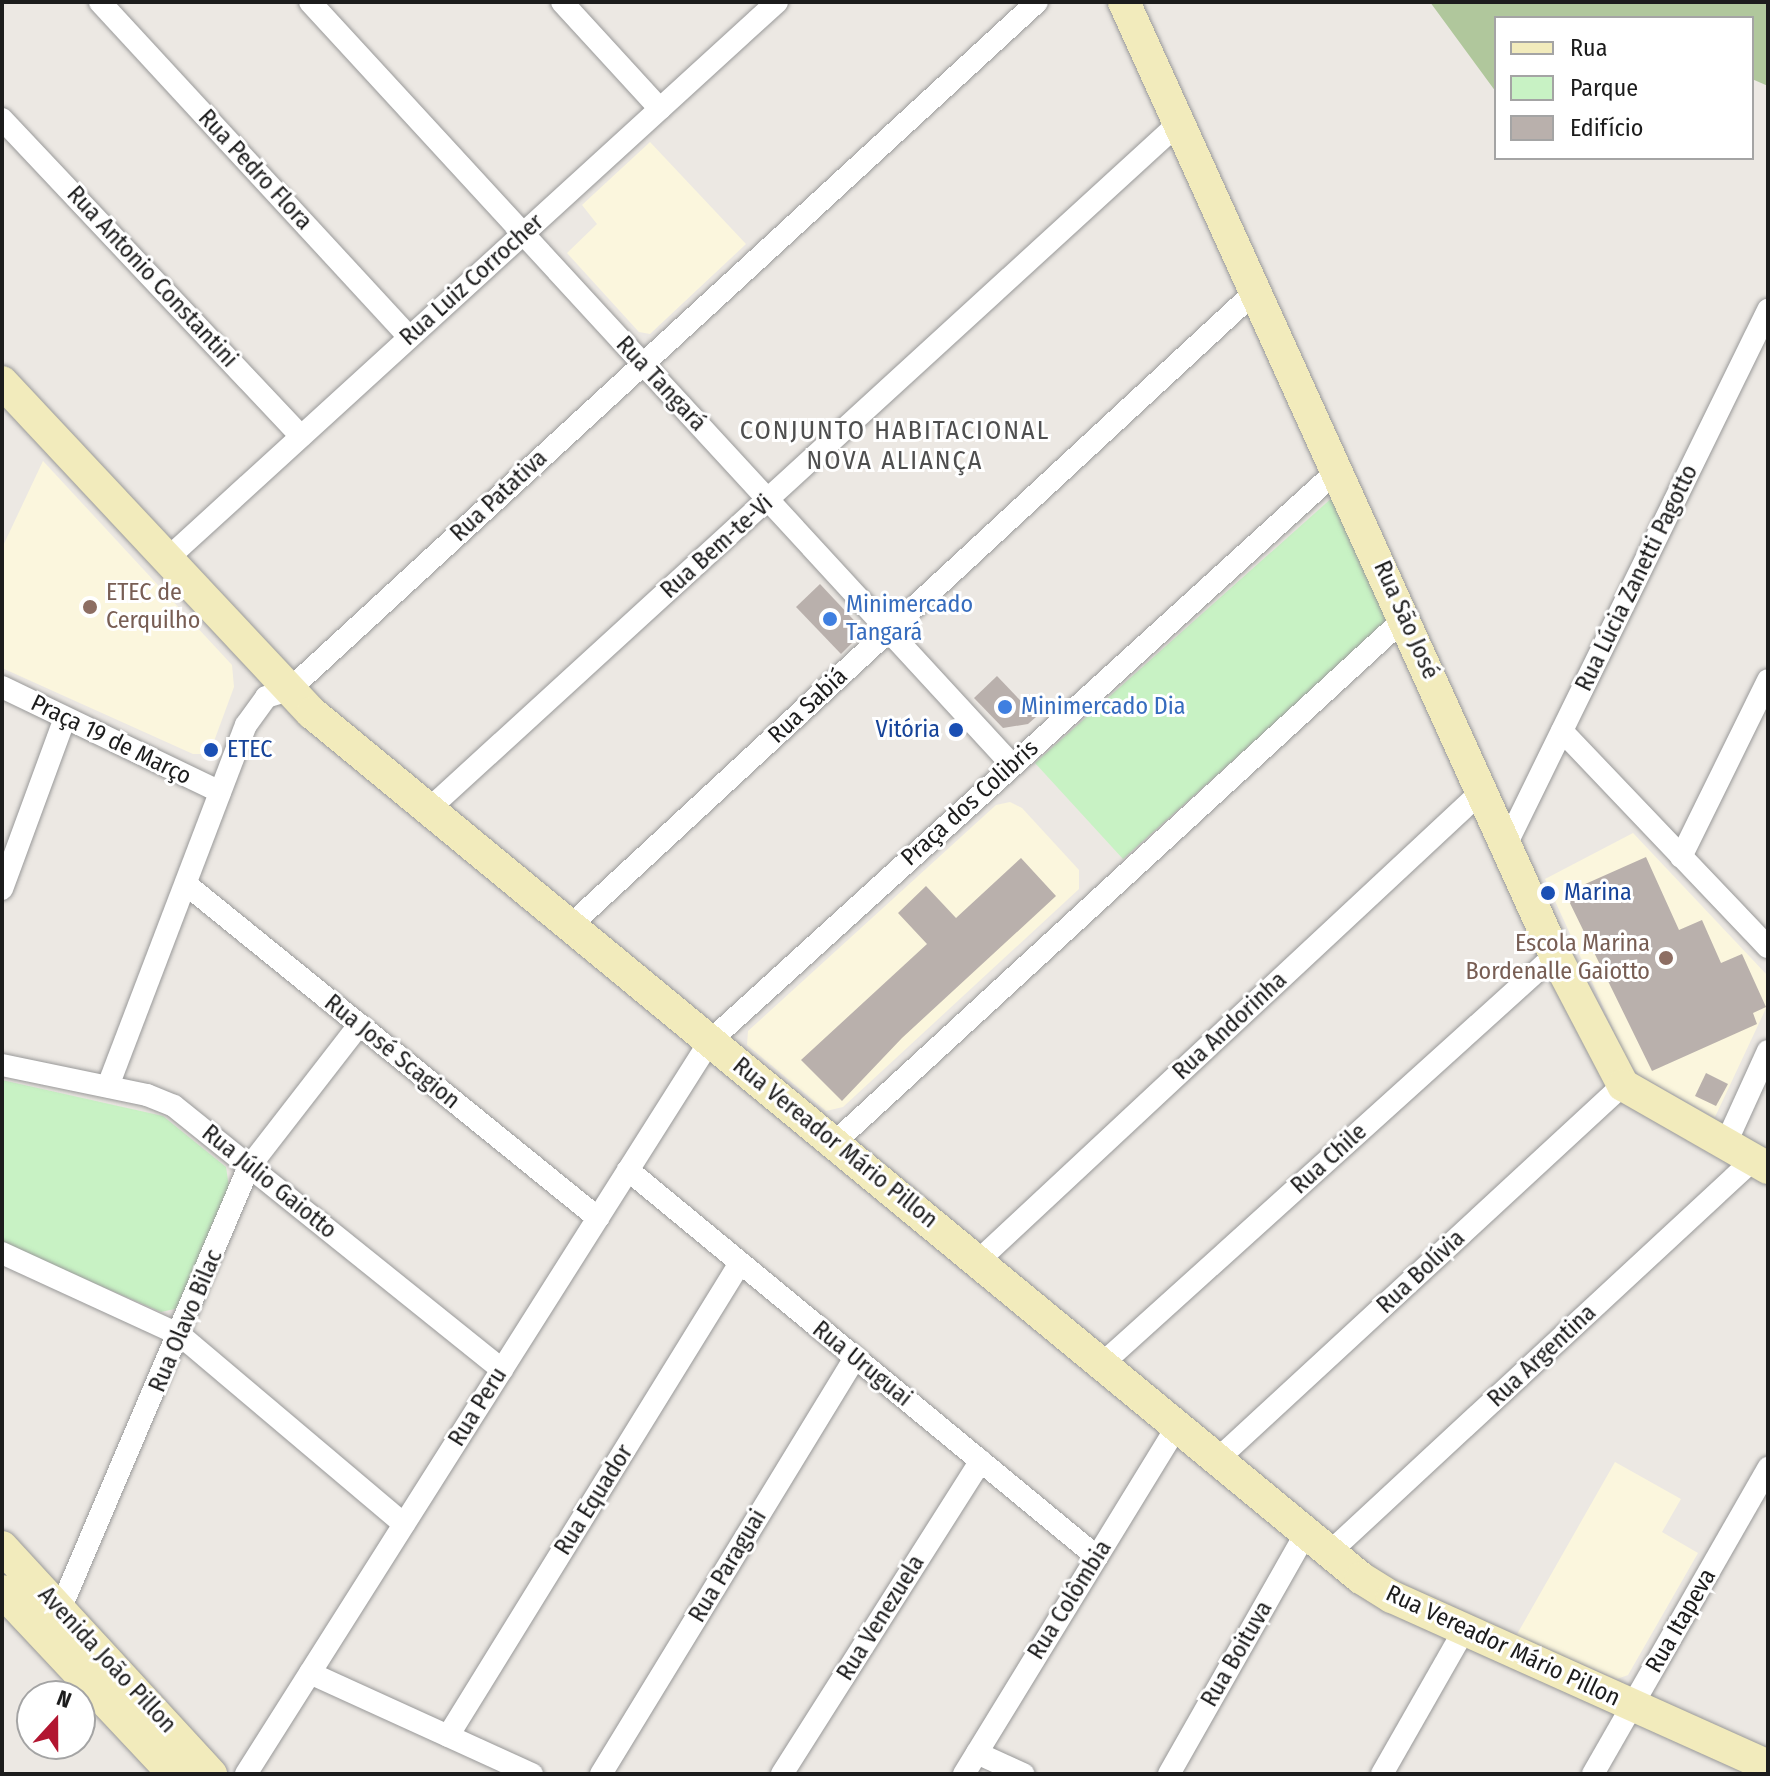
<!DOCTYPE html>
<html>
<head>
<meta charset="utf-8">
<style>
  body { margin:0 }
  #map { position:relative; width:1770px; height:1776px; overflow:hidden; background:#ece8e3; font-family:"Fira Sans Condensed",sans-serif }
  div>[style] { position:absolute }
  [style*='--x'] { left:calc(var(--x)*1px); top:calc(var(--y)*1px); width:calc(var(--w)*1px); rotate:calc(var(--a)*1deg) }
  .education>* { inset:0; background:#fbf6dd }
  .forest>* { inset:0; background:#b0c79c }
  .park>* { inset:0; background:#c8f2c4 }
  .building>* { inset:0; background:#b9b0ac }
  .roads { filter:drop-shadow(0 0 2px #999) drop-shadow(0 0 2px #999) }
  .street>* { height:22px; margin:-11px; padding:0 11px; transform-origin:11px; border-radius:11px; background:#fff }
  .secondary>* { height:32px; margin:-16px; padding:0 16px; transform-origin:16px; border-radius:16px; background:#f2ebbc }
  .dots>* { width:22px; height:22px; translate:-50% -50%; box-sizing:border-box; border:4px solid #fff; border-radius:50% }
  span { translate:-50% -50%; white-space:nowrap; text-align:center; line-height:1.15; -webkit-text-stroke:6px #fff; paint-order:stroke }
  .street-label { font-size:24px; color:#1c1c1c }
  .education-label { font-size:24px; color:#785e54 }
  .left { translate:0 -50%; text-align:left }
  .right { translate:-100% -50%; text-align:right }
  .shop-label { font-size:24px; color:#366cbe }
  .transit-label { font-size:24px; color:#164399 }
  .neighbourhood-label { font-size:26px; color:#4f4f4f; letter-spacing:2px }
  .frame { position:absolute; inset:0; border:4px solid #1c1c1c; pointer-events:none }
  .legend { position:absolute; left:1494px; top:16px; width:260px; height:144px; box-sizing:border-box; background:#fff; border:2px solid #a4a4a4; margin:0; padding:10px 14px; list-style:none; font-size:24px; color:#1c1c1c }
  .legend li { display:flex; align-items:center; gap:16px; height:40px }
  .legend b { width:40px; border:2px solid #a4a4a4 }
  .north { position:absolute; left:16px; top:1680px; width:80px; height:80px; box-sizing:border-box; background:#fff; border:2px solid #a4a4a4; border-radius:50%; rotate:21deg; font-size:22px; font-weight:700; line-height:32px; text-align:center; color:#1c1c1c }
  .north::after { content:''; display:block; margin:auto; width:28px; height:36px; background:#b21631; clip-path:polygon(50% 0,100% 100%,50% 72%,0 100%) }
</style>
</head>
<body>
<div id="map">
  <div class="education">
    <i style="clip-path:polygon(650px 142px,746px 244px,650px 334px,639px 332px,567px 253px,597px 224px,582px 205px)"></i>
    <i style="clip-path:polygon(43px 461px,232px 665px,234px 687px,213px 744px,203px 754px,193px 754px,2px 668px,2px 548px)"></i>
    <i style="clip-path:polygon(1010px 802px,1022px 808px,1079px 870px,1079px 889px,843px 1107px,826px 1111px,747px 1045px,748px 1031px,996px 805px)"></i>
    <i style="clip-path:polygon(1633px 833px,1768px 976px,1768px 1004px,1715px 1117px,1639px 1075px,1627px 1059px,1545px 879px)"></i>
    <i style="clip-path:polygon(1615px 1462px,1681px 1499px,1662px 1532px,1698px 1553px,1628px 1675px,1617px 1679px,1516px 1636px)"></i>
  </div>
  <div class="forest">
    <i style="clip-path:polygon(1430px 2px,1768px 2px,1768px 86px,1752px 79px,1752px 18px,1496px 18px,1496px 92px)"></i>
  </div>
  <div class="park">
    <i style="clip-path:polygon(1334px 496px,1390px 620px,1123px 859px,1035px 763px)"></i>
    <i style="clip-path:polygon(2px 1080px,163px 1116px,226px 1167px,229px 1187px,179px 1308px,161px 1312px,2px 1243px)"></i>
  </div>
  <div class="building">
    <i style="clip-path:polygon(820px 584px,864px 631px,841px 654px,796px 607px)"></i>
    <i style="clip-path:polygon(997px 676px,1036px 717px,1028px 724px,1003px 728px,974px 698px)"></i>
    <i style="clip-path:polygon(1646px 857px,1679px 930px,1702px 920px,1721px 963px,1742px 954px,1766px 1007px,1753px 1013px,1757px 1024px,1652px 1071px,1565px 893px)"></i>
    <i style="clip-path:polygon(1021px 858px,1056px 896px,902px 1038px,842px 1101px,801px 1060px,927px 944px,898px 913px,926px 886px,956px 918px)"></i>
    <i style="clip-path:polygon(1706px 1073px,1728px 1084px,1716px 1106px,1695px 1096px)"></i>
  </div>
  <div class="roads">
    <div class="street">
      <i style="--x:100;--y:2;--w:456;--a:47.3"></i>
      <i style="--x:310;--y:2;--w:1037;--a:47.38"></i>
      <i style="--x:562;--y:2;--w:145;--a:47.5"></i>
      <i style="--x:2;--y:119;--w:436;--a:46.7"></i>
      <i style="--x:167;--y:559;--w:826;--a:-42.4"></i>
      <i style="--x:2;--y:687;--w:242;--a:25.7"></i>
      <i style="--x:1562;--y:731;--w:298;--a:46.4"></i>
      <i style="--x:429;--y:809;--w:1018;--a:-42.45"></i>
      <i style="--x:1506;--y:845;--w:596;--a:-63.91"></i>
      <i style="--x:1681;--y:857;--w:197;--a:-63.8"></i>
      <i style="--x:187;--y:885;--w:529;--a:39.02"></i>
      <i style="--x:2;--y:889;--w:182;--a:-69.8"></i>
      <i style="--x:571;--y:925;--w:935;--a:-42.79"></i>
      <i style="--x:2;--y:1065;--w:148;--a:11.7"></i>
      <i style="--x:147;--y:1095;--w:29;--a:22"></i>
      <i style="--x:174;--y:1106;--w:421;--a:38.8"></i>
      <i style="--x:108;--y:1086;--w:386;--a:-69.1"></i>
      <i style="--x:246;--y:725;--w:34;--a:-54"></i>
      <i style="--x:266;--y:697;--w:24;--a:-17"></i>
      <i style="--x:289;--y:690;--w:1016;--a:-42.61"></i>
      <i style="--x:834;--y:1143;--w:777;--a:-42.6"></i>
      <i style="--x:1726;--y:1143;--w:101;--a:-65.5"></i>
      <i style="--x:628;--y:1170;--w:608;--a:39.53"></i>
      <i style="--x:2;--y:1253;--w:196;--a:24.7"></i>
      <i style="--x:180;--y:1335;--w:293;--a:40.2"></i>
      <i style="--x:978;--y:1261;--w:689;--a:-43"></i>
      <i style="--x:1102;--y:1364;--w:610;--a:-42.08"></i>
      <i style="--x:1218;--y:1459;--w:551;--a:-42.72"></i>
      <i style="--x:1330;--y:1552;--w:578;--a:-42.83"></i>
      <i style="--x:56;--y:1619;--w:491;--a:-66.9"></i>
      <i style="--x:249;--y:1167;--w:180;--a:-52.2"></i>
      <i style="--x:310;--y:1673;--w:244;--a:24.5"></i>
      <i style="--x:448;--y:1736;--w:556;--a:-58.31"></i>
      <i style="--x:977;--y:1753;--w:51;--a:24.5"></i>
      <i style="--x:246;--y:1774;--w:868;--a:-57.67"></i>
      <i style="--x:710;--y:1041;--w:849;--a:-42.28"></i>
      <i style="--x:601;--y:1774;--w:487;--a:-58.6"></i>
      <i style="--x:782;--y:1774;--w:371;--a:-57.6"></i>
      <i style="--x:964;--y:1774;--w:408;--a:-58.5"></i>
      <i style="--x:1169;--y:1774;--w:277;--a:-60.4"></i>
      <i style="--x:1382;--y:1774;--w:166;--a:-60.3"></i>
      <i style="--x:1593;--y:1774;--w:353;--a:-60.2"></i>
    </div>
    <div class="secondary">
      <i style="--x:1124;--y:2;--w:1046;--a:65.66"></i>
      <i style="--x:1555;--y:955;--w:147;--a:62.4"></i>
      <i style="--x:1623;--y:1085;--w:167;--a:29.8"></i>
      <i style="--x:2;--y:382;--w:453;--a:46.9"></i>
      <i style="--x:312;--y:713;--w:1360;--a:39.51"></i>
      <i style="--x:1361;--y:1578;--w:36;--a:32"></i>
      <i style="--x:1392;--y:1597;--w:412;--a:24.2"></i>
      <i style="--x:2;--y:1547;--w:309;--a:47.4"></i>
      <i style="--x:2;--y:1591;--w:251;--a:46.8"></i>
    </div>
  </div>
  <div class="dots">
    <i style="left:90px;top:607px;background:#8d6e63"></i>
    <i style="left:830px;top:619px;background:#3f7fe0"></i>
    <i style="left:1005px;top:707px;background:#3f7fe0"></i>
    <i style="left:956px;top:730px;background:#1a4fb4"></i>
    <i style="left:211px;top:750px;background:#1a4fb4"></i>
    <i style="left:1548px;top:893px;background:#1a4fb4"></i>
    <i style="left:1666px;top:958px;background:#8d6e63"></i>
  </div>
  <div class="street-label">
    <span style="left:255px;top:170px;rotate:47deg">Rua Pedro Flora</span>
    <span style="left:152px;top:277px;rotate:47deg">Rua Antonio Constantini</span>
    <span style="left:472px;top:280px;rotate:-42deg">Rua Luiz Corrocher</span>
    <span style="left:661px;top:384px;rotate:47deg">Rua Tangará</span>
    <span style="left:499px;top:496px;rotate:-43deg">Rua Patativa</span>
    <span style="left:717px;top:547px;rotate:-42deg">Rua Bem-te-Vi</span>
    <span style="left:1637px;top:578px;rotate:-64deg">Rua Lúcia Zanetti Pagotto</span>
    <span style="left:1406px;top:620px;rotate:66deg">Rua São José</span>
    <span style="left:808px;top:706px;rotate:-43deg">Rua Sabiá</span>
    <span style="left:111px;top:740px;rotate:26deg">Praça 19 de Março</span>
    <span style="left:970px;top:803px;rotate:-42deg">Praça dos Colibris</span>
    <span style="left:1230px;top:1026px;rotate:-43deg">Rua Andorinha</span>
    <span style="left:392px;top:1052px;rotate:39deg">Rua José Scagion</span>
    <span style="left:835px;top:1143px;rotate:39deg">Rua Vereador Mário Pillon</span>
    <span style="left:1329px;top:1159px;rotate:-42deg">Rua Chile</span>
    <span style="left:269px;top:1182px;rotate:39deg">Rua Júlio Gaiotto</span>
    <span style="left:1421px;top:1272px;rotate:-43deg">Rua Bolívia</span>
    <span style="left:186px;top:1321px;rotate:-67deg">Rua Olavo Bilac</span>
    <span style="left:1542px;top:1356px;rotate:-43deg">Rua Argentina</span>
    <span style="left:862px;top:1364px;rotate:39deg">Rua Uruguai</span>
    <span style="left:478px;top:1407px;rotate:-58deg">Rua Peru</span>
    <span style="left:594px;top:1500px;rotate:-58deg">Rua Equador</span>
    <span style="left:728px;top:1566px;rotate:-59deg">Rua Paraguai</span>
    <span style="left:1070px;top:1600px;rotate:-58deg">Rua Colômbia</span>
    <span style="left:881px;top:1618px;rotate:-58deg">Rua Venezuela</span>
    <span style="left:1681px;top:1621px;rotate:-60deg">Rua Itapeva</span>
    <span style="left:1503px;top:1646px;rotate:25deg">Rua Vereador Mário Pillon</span>
    <span style="left:1237px;top:1654px;rotate:-60deg">Rua Boituva</span>
    <span style="left:107px;top:1660px;rotate:47deg">Avenida João Pillon</span>
  </div>
  <div class="education-label">
    <span class="left" style="left:106px;top:607px">ETEC de<br>Cerquilho</span>
    <span class="right" style="left:1650px;top:958px">Escola Marina<br>Bordenalle Gaiotto</span>
  </div>
  <div class="shop-label">
    <span class="left" style="left:846px;top:619px">Minimercado<br>Tangará</span>
    <span class="left" style="left:1021px;top:707px">Minimercado Dia</span>
  </div>
  <div class="transit-label">
    <span class="right" style="left:940px;top:730px">Vitória</span>
    <span class="left" style="left:227px;top:750px">ETEC</span>
    <span class="left" style="left:1564px;top:893px">Marina</span>
  </div>
  <div class="neighbourhood-label">
    <span style="left:895px;top:446px">CONJUNTO HABITACIONAL<br>NOVA ALIANÇA</span>
  </div>
  <div class="frame"></div>
  <ul class="legend">
  <li><b style="height:10px;background:#f2ebbc"></b>Rua</li>
  <li><b style="height:22px;background:#c8f2c4"></b>Parque</li>
  <li><b style="height:22px;background:#b9b0ac"></b>Edifício</li>
  </ul>
  <div class="north">N</div>
</div>
</body>
</html>
